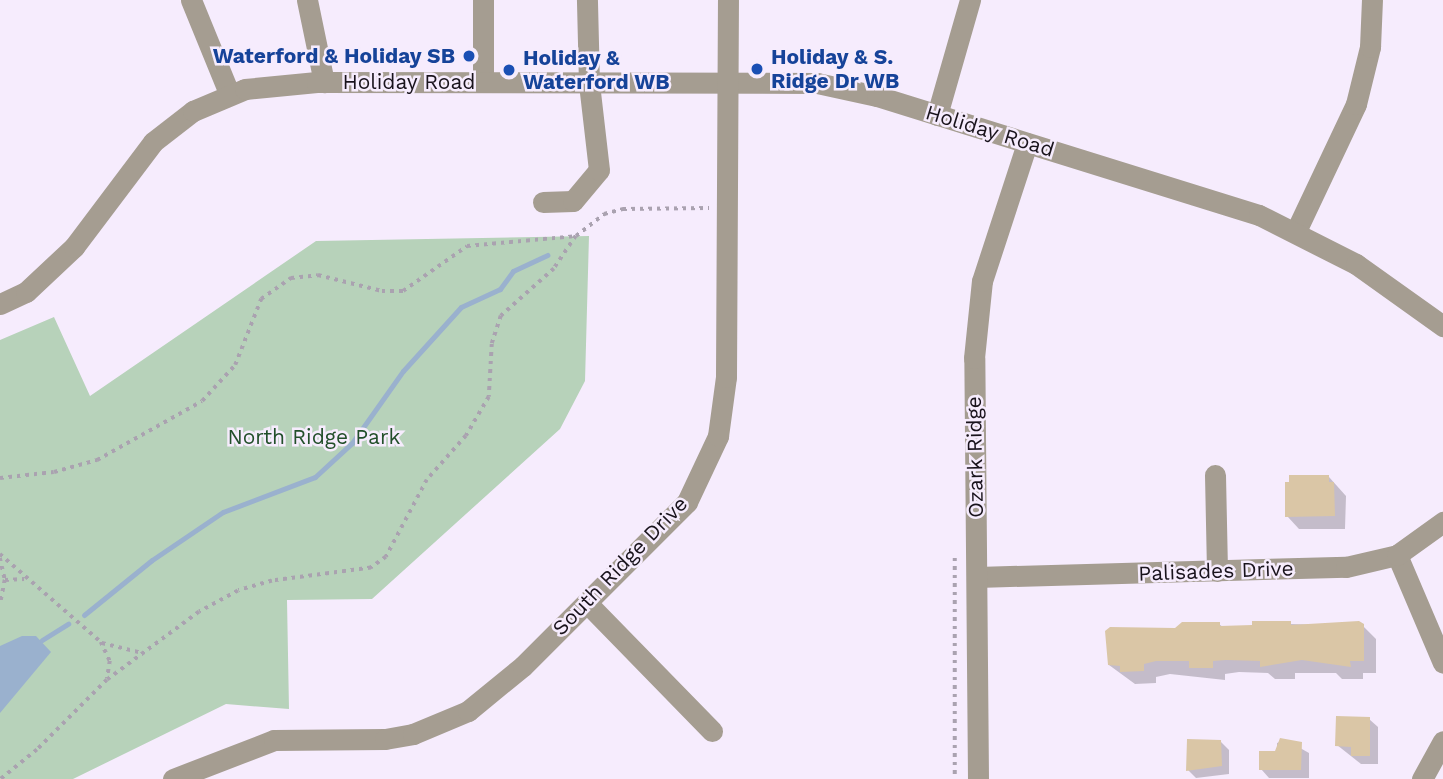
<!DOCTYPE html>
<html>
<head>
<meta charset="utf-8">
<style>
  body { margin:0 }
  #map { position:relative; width:1443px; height:779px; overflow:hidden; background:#f6ecfd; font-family:"Work Sans",sans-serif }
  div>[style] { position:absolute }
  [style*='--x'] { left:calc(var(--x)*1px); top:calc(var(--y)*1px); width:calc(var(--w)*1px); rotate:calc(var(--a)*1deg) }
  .green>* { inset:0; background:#b7d2ba }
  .water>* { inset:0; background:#9ab1ce }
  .shadow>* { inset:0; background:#0003 }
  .stream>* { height:5px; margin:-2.5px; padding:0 2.5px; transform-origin:2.5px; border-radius:2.5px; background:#9ab1ce }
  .building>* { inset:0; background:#dac6a6 }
  .path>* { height:3.5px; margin-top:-1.75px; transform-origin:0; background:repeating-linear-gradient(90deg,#aaa2b0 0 3.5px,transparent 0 8.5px) }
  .minor>* { height:21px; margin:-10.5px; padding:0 10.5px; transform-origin:10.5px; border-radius:10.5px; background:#a59d91 }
  .dots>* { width:19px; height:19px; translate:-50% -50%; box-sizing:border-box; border:4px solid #f6ecfd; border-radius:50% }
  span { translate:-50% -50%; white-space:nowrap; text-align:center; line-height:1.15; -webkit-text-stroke:5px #f6ecfd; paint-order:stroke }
  .transit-label { font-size:21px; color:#164399; font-weight:700 }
  .right { translate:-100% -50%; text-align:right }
  .left { translate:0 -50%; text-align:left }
  .street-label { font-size:21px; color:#19131c }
  .park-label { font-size:21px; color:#224f2a }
</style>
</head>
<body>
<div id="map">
  <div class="green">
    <i style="clip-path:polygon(589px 236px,585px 381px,560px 429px,372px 599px,287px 600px,289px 709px,226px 704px,73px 779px,0 779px,0 340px,54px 317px,90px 396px,316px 241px)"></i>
  </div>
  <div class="water">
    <i style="clip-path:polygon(22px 636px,36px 636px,51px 652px,0 713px,0 646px)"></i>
  </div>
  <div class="shadow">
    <i style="clip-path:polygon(1329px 477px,1346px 496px,1345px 529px,1299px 529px,1287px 516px)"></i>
    <i style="clip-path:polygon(1254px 623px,1363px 626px,1376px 639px,1376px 673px,1363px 673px,1363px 679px,1342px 679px,1336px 673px,1295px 673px,1295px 679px,1275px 679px,1268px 673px,1239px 672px,1225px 674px,1225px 680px,1170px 674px,1156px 677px,1156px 683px,1135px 684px,1109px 665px,1176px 630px,1219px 624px,1224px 628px,1254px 626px)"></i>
    <i style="clip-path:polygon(1369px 719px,1378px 727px,1378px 764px,1361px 764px,1337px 745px)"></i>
    <i style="clip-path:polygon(1286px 740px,1309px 753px,1309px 778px,1269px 778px,1261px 769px,1277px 753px,1277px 743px)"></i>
    <i style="clip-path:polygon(1220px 741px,1229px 750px,1229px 774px,1196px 778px,1188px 770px)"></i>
  </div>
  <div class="stream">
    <i style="--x:84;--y:615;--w:87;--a:-39"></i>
    <i style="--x:152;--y:560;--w:86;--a:-34.1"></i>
    <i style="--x:223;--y:512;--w:98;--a:-20.8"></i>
    <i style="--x:315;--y:477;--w:50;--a:-42.6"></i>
    <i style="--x:352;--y:443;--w:88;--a:-54.7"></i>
    <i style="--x:403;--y:371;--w:86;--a:-47.8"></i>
    <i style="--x:461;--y:307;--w:43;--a:-24.8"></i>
    <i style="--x:500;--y:289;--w:22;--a:-54"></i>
    <i style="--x:513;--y:271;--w:38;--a:-25"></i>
    <i style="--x:42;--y:640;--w:31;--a:-32"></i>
  </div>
  <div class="building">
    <i style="clip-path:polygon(1289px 475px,1329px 475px,1329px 482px,1334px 482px,1335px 516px,1285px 517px,1285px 482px,1289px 482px)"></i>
    <i style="clip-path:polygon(1252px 621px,1291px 621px,1291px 625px,1359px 621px,1364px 624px,1364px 661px,1350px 661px,1351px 667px,1302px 660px,1260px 667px,1260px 661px,1226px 660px,1213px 661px,1213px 668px,1189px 668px,1189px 661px,1156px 661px,1144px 664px,1144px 671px,1120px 672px,1120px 666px,1108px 665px,1105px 631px,1110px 627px,1175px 628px,1182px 622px,1220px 622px,1220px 626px,1252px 625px)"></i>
    <i style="clip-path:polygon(1336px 716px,1370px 717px,1370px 756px,1351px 756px,1351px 747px,1335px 746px)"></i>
    <i style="clip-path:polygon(1280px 738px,1302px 742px,1301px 770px,1259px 770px,1259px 751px,1275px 751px)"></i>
    <i style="clip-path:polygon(1187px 739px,1221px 740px,1222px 766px,1186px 771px)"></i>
  </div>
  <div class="path">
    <i style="--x:576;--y:236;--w:36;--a:-38"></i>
    <i style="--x:604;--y:214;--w:20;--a:-15"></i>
    <i style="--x:623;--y:209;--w:86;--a:-0.7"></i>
    <i style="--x:0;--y:478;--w:54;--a:-6.3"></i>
    <i style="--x:54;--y:472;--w:45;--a:-15.6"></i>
    <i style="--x:97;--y:460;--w:120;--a:-29.3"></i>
    <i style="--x:202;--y:401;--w:49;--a:-47.5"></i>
    <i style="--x:235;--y:365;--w:71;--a:-68.5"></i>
    <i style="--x:261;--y:299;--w:37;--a:-35"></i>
    <i style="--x:291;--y:278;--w:27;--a:-6"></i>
    <i style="--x:318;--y:275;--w:66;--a:14"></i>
    <i style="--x:382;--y:291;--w:21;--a:0"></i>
    <i style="--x:403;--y:291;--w:78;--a:-35.1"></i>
    <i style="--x:467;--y:246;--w:109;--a:-5.2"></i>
    <i style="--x:576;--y:236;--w:40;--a:124"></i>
    <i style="--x:554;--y:269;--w:71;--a:138.4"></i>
    <i style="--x:501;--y:316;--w:29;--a:108"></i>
    <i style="--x:492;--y:344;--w:53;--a:93.2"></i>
    <i style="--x:489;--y:397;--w:45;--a:120.5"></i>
    <i style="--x:466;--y:436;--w:59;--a:131.6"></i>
    <i style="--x:427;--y:480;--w:87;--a:118"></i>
    <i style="--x:386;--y:557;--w:19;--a:144"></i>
    <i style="--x:371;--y:568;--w:100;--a:172.5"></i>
    <i style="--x:272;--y:581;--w:35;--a:164"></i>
    <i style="--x:238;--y:591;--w:44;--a:151.7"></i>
    <i style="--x:199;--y:612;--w:114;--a:143.5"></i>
    <i style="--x:107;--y:680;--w:99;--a:135"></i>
    <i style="--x:37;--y:750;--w:46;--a:141.1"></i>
    <i style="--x:0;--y:554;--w:134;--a:41.1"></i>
    <i style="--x:101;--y:642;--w:21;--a:65"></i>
    <i style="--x:110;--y:661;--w:18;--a:99"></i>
    <i style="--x:0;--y:558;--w:23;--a:77"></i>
    <i style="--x:5;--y:580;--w:25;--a:101"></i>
    <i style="--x:955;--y:558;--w:221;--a:90"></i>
    <i style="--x:5;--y:580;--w:19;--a:-3"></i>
    <i style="--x:102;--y:643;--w:41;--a:14"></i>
  </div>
  <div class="minor">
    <i style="--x:191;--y:0;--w:100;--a:67.8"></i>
    <i style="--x:307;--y:0;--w:84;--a:78.3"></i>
    <i style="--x:483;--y:82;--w:82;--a:-90"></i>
    <i style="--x:937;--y:115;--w:120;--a:-74"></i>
    <i style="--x:543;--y:202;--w:30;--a:-2"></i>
    <i style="--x:573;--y:201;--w:40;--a:-50"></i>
    <i style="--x:599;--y:170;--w:87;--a:-96.6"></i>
    <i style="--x:589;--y:84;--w:84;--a:-91.4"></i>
    <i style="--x:1296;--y:231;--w:140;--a:-64.7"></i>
    <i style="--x:1356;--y:104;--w:59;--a:-76.2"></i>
    <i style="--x:1370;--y:47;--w:47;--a:-87.6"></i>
    <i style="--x:0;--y:304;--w:29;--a:-25"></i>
    <i style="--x:26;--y:292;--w:66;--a:-43.2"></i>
    <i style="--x:74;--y:247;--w:131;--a:-53"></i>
    <i style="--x:153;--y:142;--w:51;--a:-37.8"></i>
    <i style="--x:193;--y:111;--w:56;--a:-22.9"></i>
    <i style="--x:245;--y:89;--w:72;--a:-5.6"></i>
    <i style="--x:317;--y:82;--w:500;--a:0.11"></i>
    <i style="--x:817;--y:83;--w:61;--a:12.2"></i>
    <i style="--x:877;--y:96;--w:400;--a:17.3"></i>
    <i style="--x:1259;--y:215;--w:109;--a:26.8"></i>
    <i style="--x:1356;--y:264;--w:107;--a:35.5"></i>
    <i style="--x:1215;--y:475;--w:96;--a:88.8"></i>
    <i style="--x:1397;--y:555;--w:117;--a:66.9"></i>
    <i style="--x:977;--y:577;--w:369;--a:-1.6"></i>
    <i style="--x:1346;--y:567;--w:52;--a:-13.2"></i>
    <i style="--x:1397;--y:555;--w:57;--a:-35.7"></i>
    <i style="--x:587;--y:603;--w:179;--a:45.7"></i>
    <i style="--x:173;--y:779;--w:108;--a:-21.1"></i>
    <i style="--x:274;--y:740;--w:111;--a:-0.5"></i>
    <i style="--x:385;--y:739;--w:28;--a:-10"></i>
    <i style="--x:413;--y:734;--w:60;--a:-22.7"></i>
    <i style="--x:468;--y:711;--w:71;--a:-39.3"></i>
    <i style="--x:523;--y:666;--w:232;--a:-45"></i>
    <i style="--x:687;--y:502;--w:73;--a:-64.8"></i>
    <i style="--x:718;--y:436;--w:60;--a:-82.3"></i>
    <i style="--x:726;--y:377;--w:377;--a:-89.7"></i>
    <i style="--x:978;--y:779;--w:421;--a:-90.5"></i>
    <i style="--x:974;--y:358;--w:77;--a:-84.1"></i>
    <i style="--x:982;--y:281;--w:145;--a:-71.9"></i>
    <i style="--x:1422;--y:779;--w:43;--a:-61.1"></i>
  </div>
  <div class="dots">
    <i style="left:469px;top:56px;background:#1a4fb4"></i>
    <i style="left:757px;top:69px;background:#1a4fb4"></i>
    <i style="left:509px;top:70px;background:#1a4fb4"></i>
  </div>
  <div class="transit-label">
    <span class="right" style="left:455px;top:56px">Waterford &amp; Holiday SB</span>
    <span class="left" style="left:771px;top:69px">Holiday &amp; S.<br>Ridge Dr WB</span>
    <span class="left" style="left:523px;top:70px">Holiday &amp;<br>Waterford WB</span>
  </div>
  <div class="street-label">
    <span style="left:409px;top:82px">Holiday Road</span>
    <span style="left:990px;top:131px;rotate:17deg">Holiday Road</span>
    <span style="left:975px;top:457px;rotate:-91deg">Ozark Ridge</span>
    <span style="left:620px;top:566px;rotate:-46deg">South Ridge Drive</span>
    <span style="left:1216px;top:571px;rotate:-2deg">Palisades Drive</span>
  </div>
  <div class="park-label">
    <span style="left:314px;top:437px">North Ridge Park</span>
  </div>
</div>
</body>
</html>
